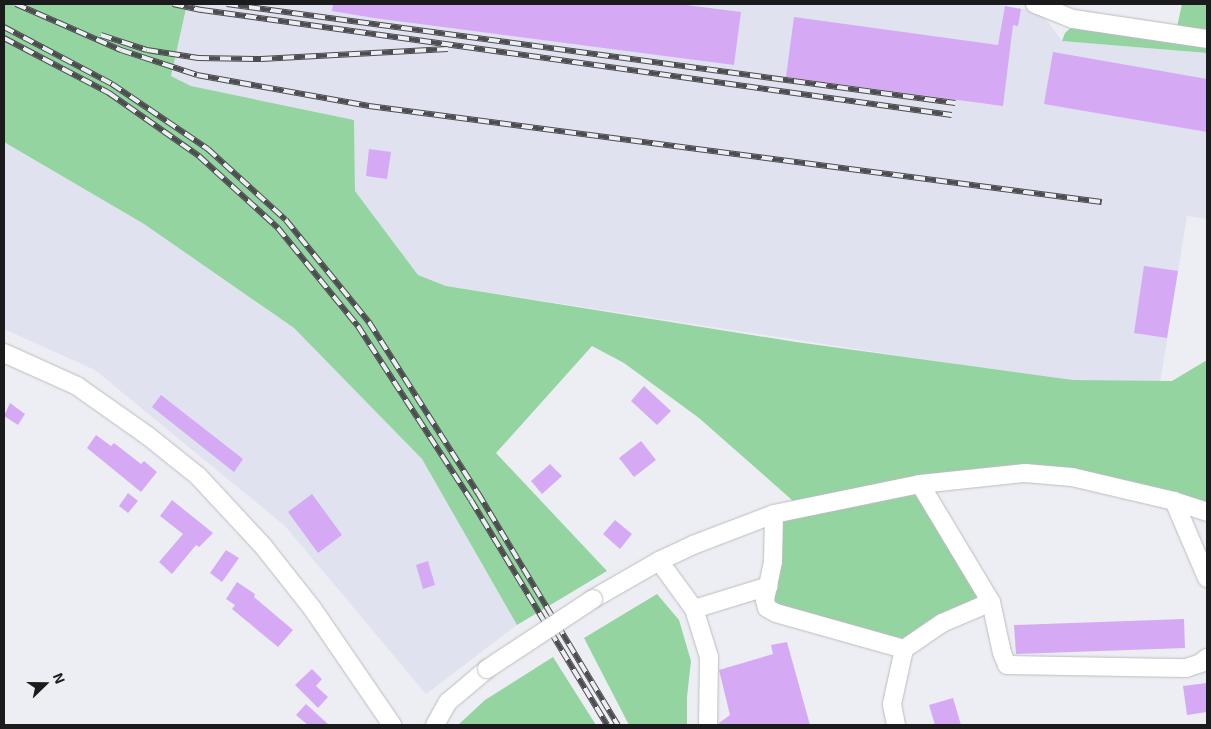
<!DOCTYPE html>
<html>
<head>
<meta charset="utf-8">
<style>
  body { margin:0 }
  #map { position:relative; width:1211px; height:729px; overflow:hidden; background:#edeef3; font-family:"Exo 2",sans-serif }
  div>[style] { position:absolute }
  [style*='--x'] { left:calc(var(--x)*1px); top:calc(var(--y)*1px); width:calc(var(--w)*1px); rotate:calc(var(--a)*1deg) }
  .built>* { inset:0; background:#e0e2ef }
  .green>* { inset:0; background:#94d4a1 }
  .building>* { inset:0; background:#d6a9f5 }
  .roads { filter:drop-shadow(0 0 1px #bbbcc2) drop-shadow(0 0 1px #bbbcc2) }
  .street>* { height:18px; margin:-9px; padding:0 9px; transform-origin:9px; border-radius:9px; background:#fff }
  .rail>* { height:5.5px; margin-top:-2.75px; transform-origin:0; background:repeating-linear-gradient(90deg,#edeef3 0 11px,#4d4d50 0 22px); box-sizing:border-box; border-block:1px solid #4d4d50 }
  .bridges { filter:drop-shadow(0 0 1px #bbbcc2) drop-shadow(0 0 1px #bbbcc2) }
  .street-bridge>* { height:18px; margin:-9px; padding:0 9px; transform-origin:9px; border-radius:9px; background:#fff }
  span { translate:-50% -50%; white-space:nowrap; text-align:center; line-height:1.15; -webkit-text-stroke:5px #edeef3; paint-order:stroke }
  .frame { position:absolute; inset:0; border:5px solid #1b1b1d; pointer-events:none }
  .north { position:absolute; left:20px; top:659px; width:50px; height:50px; -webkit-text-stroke:4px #edeef3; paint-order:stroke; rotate:68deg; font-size:14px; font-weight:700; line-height:20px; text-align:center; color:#1b1b1d }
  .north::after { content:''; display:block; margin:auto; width:18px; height:22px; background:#1b1b1d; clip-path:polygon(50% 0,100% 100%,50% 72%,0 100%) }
</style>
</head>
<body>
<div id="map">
  <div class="built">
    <i style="clip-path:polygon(187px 4px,994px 4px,1041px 12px,1062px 41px,1207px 53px,1207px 219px,1187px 216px,1160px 383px,1073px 380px,986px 369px,446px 286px,418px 275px,355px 191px,354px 120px,191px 86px,171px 76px)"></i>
    <i style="clip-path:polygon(4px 142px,144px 224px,294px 328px,422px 459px,517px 625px,426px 694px,285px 526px,95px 370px,4px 329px)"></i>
  </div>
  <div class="green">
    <i style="clip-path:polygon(4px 4px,187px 4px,171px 76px,191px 86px,354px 120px,355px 191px,418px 275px,446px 286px,796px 342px,1073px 380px,1172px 381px,1207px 360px,1207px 507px,1072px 477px,921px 484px,991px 602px,904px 649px,767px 608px,774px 514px,801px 508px,699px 418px,624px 363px,592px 346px,496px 453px,607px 571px,517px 625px,422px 459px,294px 328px,144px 224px,4px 142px)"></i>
    <i style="clip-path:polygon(1182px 4px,1207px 4px,1207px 33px,1177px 27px)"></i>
    <i style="clip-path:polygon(1074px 25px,1207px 44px,1207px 53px,1062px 41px,1065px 33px)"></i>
    <i style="clip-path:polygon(657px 594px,679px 620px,691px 661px,687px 697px,687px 725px,629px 725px,584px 638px)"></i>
    <i style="clip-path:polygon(553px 657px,596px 725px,458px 725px,485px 700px)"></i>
  </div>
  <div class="building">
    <i style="clip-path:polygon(333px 4px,678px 4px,741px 12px,734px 65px,374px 18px,332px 11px)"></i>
    <i style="clip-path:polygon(1005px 6px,1021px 9px,1018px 26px,1013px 25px,1003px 106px,786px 77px,794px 17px,998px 45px)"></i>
    <i style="clip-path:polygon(1053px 52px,1207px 79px,1207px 132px,1044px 104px)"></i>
    <i style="clip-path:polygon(369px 149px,391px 152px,387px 179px,366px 176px)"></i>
    <i style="clip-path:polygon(1144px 266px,1178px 271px,1167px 338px,1134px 333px)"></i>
    <i style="clip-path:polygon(644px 386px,671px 411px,657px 425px,631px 401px)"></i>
    <i style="clip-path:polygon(161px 395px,243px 459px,234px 472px,152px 407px)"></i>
    <i style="clip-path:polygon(10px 403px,25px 414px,18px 425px,4px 416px)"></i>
    <i style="clip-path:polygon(96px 435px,111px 446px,114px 443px,141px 464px,144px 461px,157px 472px,141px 492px,87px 448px)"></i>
    <i style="clip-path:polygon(641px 441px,656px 460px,634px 477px,619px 458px)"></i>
    <i style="clip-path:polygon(550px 464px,562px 476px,542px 494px,531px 481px)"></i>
    <i style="clip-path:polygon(128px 493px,138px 501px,128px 513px,119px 506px)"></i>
    <i style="clip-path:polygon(312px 494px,342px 535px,318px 553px,288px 512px)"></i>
    <i style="clip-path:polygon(172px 500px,213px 533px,199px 547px,196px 545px,172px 574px,159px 562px,183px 534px,160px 516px)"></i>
    <i style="clip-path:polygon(615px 520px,632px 534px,620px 549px,603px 534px)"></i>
    <i style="clip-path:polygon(226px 550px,239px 558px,222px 582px,210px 573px)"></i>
    <i style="clip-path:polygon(428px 561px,435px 585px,423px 589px,416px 565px)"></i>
    <i style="clip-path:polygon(237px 582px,255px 594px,254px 597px,293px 630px,278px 647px,232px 609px,235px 605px,226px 599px)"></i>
    <i style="clip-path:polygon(1184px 619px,1185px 648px,1016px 654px,1014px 625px)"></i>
    <i style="clip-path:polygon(787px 642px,810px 725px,719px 725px,719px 723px,730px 715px,719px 670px,773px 654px,771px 645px)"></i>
    <i style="clip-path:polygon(312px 669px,322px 679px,316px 686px,328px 697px,318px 708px,295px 685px)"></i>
    <i style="clip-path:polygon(1207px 683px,1207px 712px,1187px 715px,1183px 686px)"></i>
    <i style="clip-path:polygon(953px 698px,961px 725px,935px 725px,929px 705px)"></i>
    <i style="clip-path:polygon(306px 704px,329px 725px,308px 725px,296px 715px)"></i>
  </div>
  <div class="roads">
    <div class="street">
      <i style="--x:1035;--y:4;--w:41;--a:21.5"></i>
      <i style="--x:1073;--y:19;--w:135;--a:8.5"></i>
      <i style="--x:4;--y:353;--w:80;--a:24.3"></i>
      <i style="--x:77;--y:386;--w:87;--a:35.2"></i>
      <i style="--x:148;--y:436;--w:64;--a:38.7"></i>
      <i style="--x:198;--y:476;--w:96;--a:47.1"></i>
      <i style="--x:263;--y:546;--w:79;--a:51.7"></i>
      <i style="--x:312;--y:608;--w:142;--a:55.6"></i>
      <i style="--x:920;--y:484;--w:138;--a:59"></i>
      <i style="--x:991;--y:602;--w:52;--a:77.8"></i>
      <i style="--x:1002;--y:653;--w:13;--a:67"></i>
      <i style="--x:1007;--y:665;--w:179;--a:1"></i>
      <i style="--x:1186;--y:668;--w:16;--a:-18"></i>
      <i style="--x:1201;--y:663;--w:8;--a:-40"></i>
      <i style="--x:1174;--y:501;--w:84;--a:66.8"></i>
      <i style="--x:774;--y:514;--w:48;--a:91.2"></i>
      <i style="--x:773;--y:562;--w:39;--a:102"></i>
      <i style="--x:765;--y:600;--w:8;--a:76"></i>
      <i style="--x:767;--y:608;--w:10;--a:29"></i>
      <i style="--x:776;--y:613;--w:133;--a:15.7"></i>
      <i style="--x:659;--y:561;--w:59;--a:53.9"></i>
      <i style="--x:694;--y:609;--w:50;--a:72.6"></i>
      <i style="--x:709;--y:657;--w:68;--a:90.8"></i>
      <i style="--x:593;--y:599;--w:76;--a:-29.9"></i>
      <i style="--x:659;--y:561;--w:38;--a:-25"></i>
      <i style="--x:693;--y:545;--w:87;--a:-20.9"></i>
      <i style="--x:774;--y:514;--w:149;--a:-11.6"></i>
      <i style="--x:920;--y:484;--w:106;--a:-6"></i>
      <i style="--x:1025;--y:473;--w:47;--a:4.9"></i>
      <i style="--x:1072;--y:477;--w:105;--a:13.2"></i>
      <i style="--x:1174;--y:501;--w:35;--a:18"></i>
      <i style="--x:694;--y:609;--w:78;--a:-17"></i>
      <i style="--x:435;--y:725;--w:26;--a:-61"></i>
      <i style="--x:448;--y:702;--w:51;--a:-40.2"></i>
      <i style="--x:896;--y:725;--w:21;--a:-101"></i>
      <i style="--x:892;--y:704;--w:56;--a:-77.7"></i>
      <i style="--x:904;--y:649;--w:46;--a:-34.4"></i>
      <i style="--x:942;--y:623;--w:53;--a:-23.2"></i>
    </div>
  </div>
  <div class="rail">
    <i style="--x:16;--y:4;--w:115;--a:23.7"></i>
    <i style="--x:121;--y:50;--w:80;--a:18.2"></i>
    <i style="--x:197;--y:75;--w:175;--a:10.2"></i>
    <i style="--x:369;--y:106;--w:739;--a:7.46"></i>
    <i style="--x:173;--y:4;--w:30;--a:12"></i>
    <i style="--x:202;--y:10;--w:757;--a:7.97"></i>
    <i style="--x:227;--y:4;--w:735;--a:7.74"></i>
    <i style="--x:4;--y:27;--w:122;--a:27.8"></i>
    <i style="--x:112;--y:84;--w:116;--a:34.1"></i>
    <i style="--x:208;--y:149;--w:105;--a:42.3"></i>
    <i style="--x:286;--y:220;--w:132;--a:50.9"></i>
    <i style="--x:369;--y:322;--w:203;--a:57.5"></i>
    <i style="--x:478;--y:493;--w:271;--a:58.9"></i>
    <i style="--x:101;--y:35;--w:48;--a:18.1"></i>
    <i style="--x:147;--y:50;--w:52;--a:8.9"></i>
    <i style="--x:198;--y:58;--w:63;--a:0.9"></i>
    <i style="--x:261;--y:59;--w:187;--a:-3.1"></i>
    <i style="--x:4;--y:38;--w:119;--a:27.6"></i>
    <i style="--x:109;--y:93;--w:110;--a:35"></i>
    <i style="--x:199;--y:156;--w:107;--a:42.3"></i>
    <i style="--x:278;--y:228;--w:127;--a:50.8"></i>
    <i style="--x:358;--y:326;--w:207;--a:57"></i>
    <i style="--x:471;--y:500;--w:263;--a:58.8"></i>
  </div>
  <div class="bridges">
    <div class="street-bridge">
      <i style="--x:487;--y:669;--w:127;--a:-33.4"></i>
    </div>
  </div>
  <div class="frame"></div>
  <div class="north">N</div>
</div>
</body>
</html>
